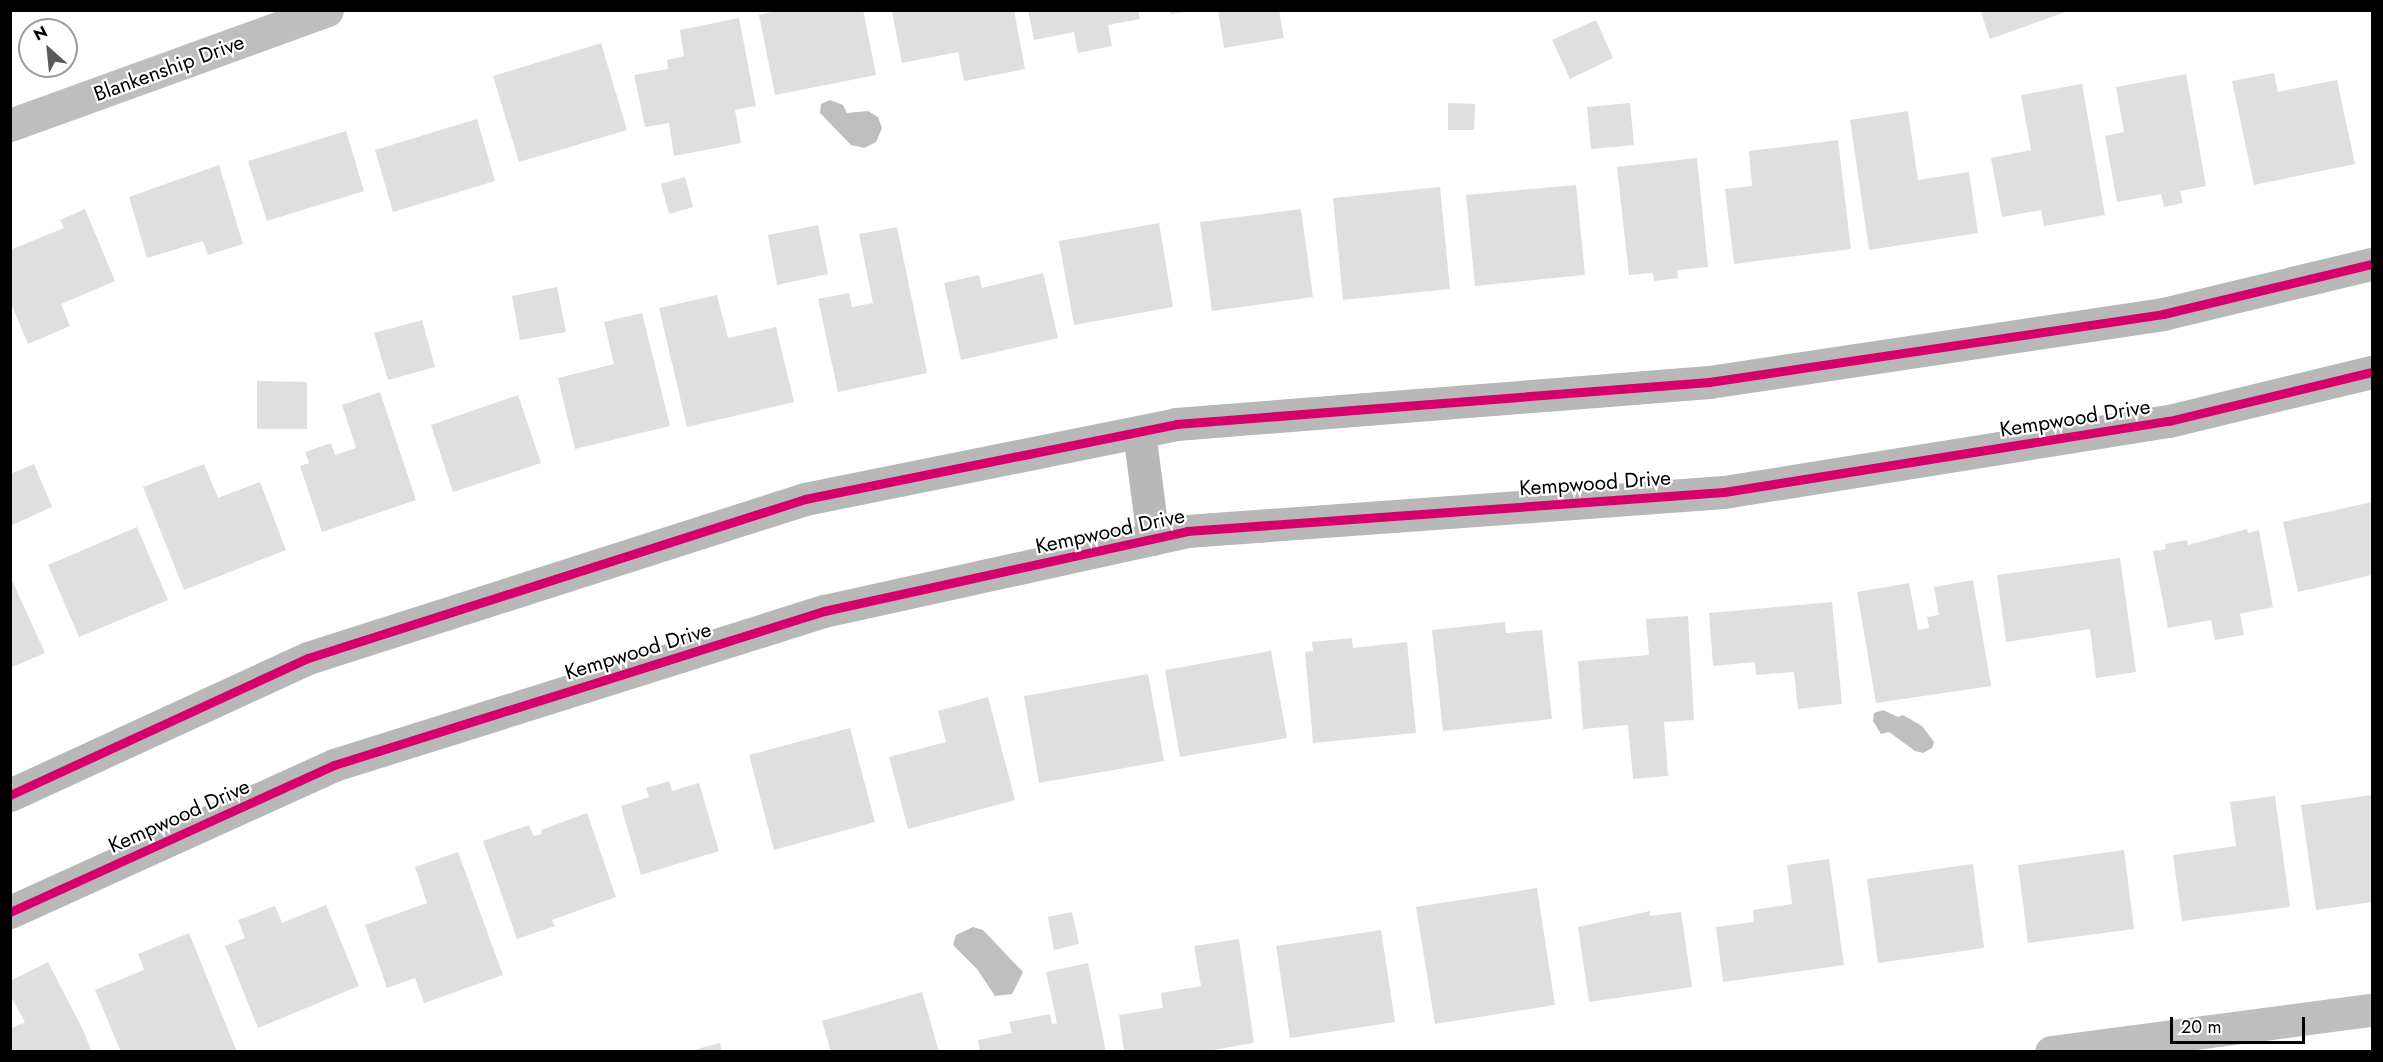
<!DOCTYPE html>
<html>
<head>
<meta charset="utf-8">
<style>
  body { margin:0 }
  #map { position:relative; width:2383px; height:1062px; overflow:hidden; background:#fff; font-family:Jost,sans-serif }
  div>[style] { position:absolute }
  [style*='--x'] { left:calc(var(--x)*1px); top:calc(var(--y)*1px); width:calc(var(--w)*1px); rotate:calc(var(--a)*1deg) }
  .water>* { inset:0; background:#bfbfbf }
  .building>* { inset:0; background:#dfdfdf }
  .minor>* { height:33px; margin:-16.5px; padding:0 16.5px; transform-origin:16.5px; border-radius:16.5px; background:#bebebe }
  .secondary>* { height:33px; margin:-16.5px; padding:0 16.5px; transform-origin:16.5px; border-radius:16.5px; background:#b8b8b8 }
  .cycleway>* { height:9px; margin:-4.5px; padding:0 4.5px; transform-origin:4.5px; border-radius:4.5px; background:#d6006c }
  span { translate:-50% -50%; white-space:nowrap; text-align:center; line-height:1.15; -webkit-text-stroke:4.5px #fff; paint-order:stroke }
  .street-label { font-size:21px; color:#000 }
  .frame { position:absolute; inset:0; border:12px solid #000; pointer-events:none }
  .north { position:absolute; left:18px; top:18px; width:60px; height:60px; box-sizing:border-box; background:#fff; border:2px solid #999; border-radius:50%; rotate:333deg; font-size:16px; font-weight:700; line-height:24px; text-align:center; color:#000 }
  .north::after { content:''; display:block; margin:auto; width:21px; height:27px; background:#595959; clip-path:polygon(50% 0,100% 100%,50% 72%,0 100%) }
  .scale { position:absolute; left:2170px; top:1017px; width:135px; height:27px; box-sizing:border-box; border:3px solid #000; border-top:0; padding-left:8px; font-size:18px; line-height:21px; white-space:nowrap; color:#000; -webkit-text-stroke:4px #fff; paint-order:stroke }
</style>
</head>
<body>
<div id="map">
  <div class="water">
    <i style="clip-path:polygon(830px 100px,843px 105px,847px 113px,868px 111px,878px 117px,882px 128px,876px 142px,864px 148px,851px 145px,820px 113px,821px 104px)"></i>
    <i style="clip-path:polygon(1883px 710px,1898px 717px,1903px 715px,1922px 726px,1934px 742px,1932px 748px,1923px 753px,1915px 751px,1889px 732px,1881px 734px,1873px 721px,1874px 713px)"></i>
    <i style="clip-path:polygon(973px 927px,983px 930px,1023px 972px,1012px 994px,995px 996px,977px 969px,953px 945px,956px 935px)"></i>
  </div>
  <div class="building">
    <i style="clip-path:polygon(780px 10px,863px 10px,876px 75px,775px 95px,759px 15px)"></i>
    <i style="clip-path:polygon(898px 10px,1014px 10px,1025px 69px,964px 81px,958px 52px,902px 63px,892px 12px)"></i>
    <i style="clip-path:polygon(1028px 10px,1138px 10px,1140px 19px,1108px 25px,1112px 46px,1078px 53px,1074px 32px,1034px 40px)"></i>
    <i style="clip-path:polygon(1169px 10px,1186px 10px,1186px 12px,1170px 14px)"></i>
    <i style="clip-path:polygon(1218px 10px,1279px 10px,1284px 38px,1224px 48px)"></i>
    <i style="clip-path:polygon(1980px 10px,2068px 10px,2068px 11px,1990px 39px)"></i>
    <i style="clip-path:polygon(739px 18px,756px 106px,735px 110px,741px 143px,674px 156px,669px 123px,645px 127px,634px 75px,668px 69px,667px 60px,684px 56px,680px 30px)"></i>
    <i style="clip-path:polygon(1596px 20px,1613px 58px,1570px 79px,1552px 40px)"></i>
    <i style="clip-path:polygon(601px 43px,627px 130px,519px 162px,493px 76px)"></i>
    <i style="clip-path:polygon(2274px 73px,2278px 92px,2337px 80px,2355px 164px,2254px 185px,2232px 81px)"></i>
    <i style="clip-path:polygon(2186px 74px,2206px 186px,2180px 191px,2183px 203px,2164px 207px,2161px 194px,2117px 202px,2105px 136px,2124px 132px,2116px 87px)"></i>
    <i style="clip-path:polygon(2082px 84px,2105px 215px,2044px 226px,2041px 210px,2002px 217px,1991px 158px,2031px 150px,2021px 95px)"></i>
    <i style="clip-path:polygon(1448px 103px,1475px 104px,1474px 130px,1448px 130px)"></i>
    <i style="clip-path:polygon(1630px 103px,1634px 145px,1591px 149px,1587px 107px)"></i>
    <i style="clip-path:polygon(1908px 111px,1918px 180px,1969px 172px,1978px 233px,1869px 250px,1850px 120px)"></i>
    <i style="clip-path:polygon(477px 119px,495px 181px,393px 212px,375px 150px)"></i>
    <i style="clip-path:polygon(346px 131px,364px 191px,267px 221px,248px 161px)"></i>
    <i style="clip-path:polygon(1838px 140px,1851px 249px,1734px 264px,1725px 189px,1752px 186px,1749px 151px)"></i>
    <i style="clip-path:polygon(1697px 158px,1708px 267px,1677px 270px,1678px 278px,1654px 281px,1653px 273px,1629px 275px,1617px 167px)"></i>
    <i style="clip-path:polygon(219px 165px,243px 244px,208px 255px,203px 241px,147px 258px,129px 197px)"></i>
    <i style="clip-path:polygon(685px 177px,693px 207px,669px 214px,661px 184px)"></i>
    <i style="clip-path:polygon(1576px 185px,1585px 275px,1475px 286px,1466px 195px)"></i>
    <i style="clip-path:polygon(1440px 187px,1450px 289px,1343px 300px,1333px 198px)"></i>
    <i style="clip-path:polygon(85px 209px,115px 281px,61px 304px,70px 326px,28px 344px,10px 301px,10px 250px,64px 228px,60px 220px)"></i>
    <i style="clip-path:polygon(1301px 209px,1313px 297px,1212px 311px,1200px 222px)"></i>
    <i style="clip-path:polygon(1159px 223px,1173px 307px,1074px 325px,1059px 241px)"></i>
    <i style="clip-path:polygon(818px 225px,828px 274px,777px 285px,768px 235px)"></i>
    <i style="clip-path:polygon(897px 227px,927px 373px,838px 392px,818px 299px,849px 293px,852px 307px,873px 303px,859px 234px)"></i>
    <i style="clip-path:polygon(1043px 273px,1058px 338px,961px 360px,944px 283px,979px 275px,982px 288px)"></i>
    <i style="clip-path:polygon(557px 287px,566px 332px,520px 340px,512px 296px)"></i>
    <i style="clip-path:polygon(717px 295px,728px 338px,776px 327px,794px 402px,687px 427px,659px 308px)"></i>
    <i style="clip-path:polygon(642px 313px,670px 426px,575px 449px,558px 378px,614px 364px,604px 322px)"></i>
    <i style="clip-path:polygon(422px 320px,435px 367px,388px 380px,374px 333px)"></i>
    <i style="clip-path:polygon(257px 381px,307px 382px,307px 429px,257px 429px)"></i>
    <i style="clip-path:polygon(380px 392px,416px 500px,322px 532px,300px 466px,309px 463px,305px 452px,331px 443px,335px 455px,356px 448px,342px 405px)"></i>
    <i style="clip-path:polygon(518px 395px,541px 463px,453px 492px,431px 425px)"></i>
    <i style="clip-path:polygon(34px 464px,52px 507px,10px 526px,10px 474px)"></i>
    <i style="clip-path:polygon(204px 464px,218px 498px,260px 482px,286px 550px,184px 590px,143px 487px)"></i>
    <i style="clip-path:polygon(2372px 502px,2372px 575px,2298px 592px,2283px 522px)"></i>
    <i style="clip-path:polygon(137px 527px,168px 600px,79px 637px,48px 565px)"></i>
    <i style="clip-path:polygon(2247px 529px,2248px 533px,2259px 530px,2273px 607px,2240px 614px,2244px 635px,2215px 640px,2211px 620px,2168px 628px,2153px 551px,2166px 549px,2165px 544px,2187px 540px,2188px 545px)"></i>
    <i style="clip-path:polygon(2120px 558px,2136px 672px,2096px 678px,2090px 629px,2006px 642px,1997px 575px)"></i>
    <i style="clip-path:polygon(10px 576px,45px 653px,10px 668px)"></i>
    <i style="clip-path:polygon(1973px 580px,1991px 686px,1876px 703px,1857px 592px,1909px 583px,1918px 630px,1929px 628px,1927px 617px,1939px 615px,1934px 587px)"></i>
    <i style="clip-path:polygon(1832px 602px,1842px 704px,1798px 709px,1794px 672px,1756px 675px,1755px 662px,1713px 666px,1709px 613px)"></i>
    <i style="clip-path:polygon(1688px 616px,1694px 720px,1664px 722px,1668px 776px,1633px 779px,1628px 725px,1583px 729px,1578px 661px,1649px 655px,1646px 619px)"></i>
    <i style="clip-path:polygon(1505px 622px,1506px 633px,1542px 630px,1552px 719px,1443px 731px,1432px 630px)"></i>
    <i style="clip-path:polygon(1352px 638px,1353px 648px,1407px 642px,1416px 733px,1313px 743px,1305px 652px,1313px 651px,1312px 642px)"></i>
    <i style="clip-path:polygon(1271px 651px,1287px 738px,1180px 757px,1165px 670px)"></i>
    <i style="clip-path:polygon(1148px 674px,1164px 761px,1039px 783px,1024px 696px)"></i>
    <i style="clip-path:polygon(988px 697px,1015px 800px,908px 829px,889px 757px,946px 742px,938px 711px)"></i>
    <i style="clip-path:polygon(850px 728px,875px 822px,774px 850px,749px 755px)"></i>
    <i style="clip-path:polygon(669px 781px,672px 791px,699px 783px,719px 851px,641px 875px,621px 806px,649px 797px,646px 788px)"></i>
    <i style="clip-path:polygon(2372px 795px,2372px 902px,2316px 910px,2301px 805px)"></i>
    <i style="clip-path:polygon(2275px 796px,2290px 907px,2182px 921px,2173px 855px,2236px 846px,2230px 802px)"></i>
    <i style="clip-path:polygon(587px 813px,616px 897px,552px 920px,555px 926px,517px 939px,483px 841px,529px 825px,534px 836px,542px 834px,541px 830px)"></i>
    <i style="clip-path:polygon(2124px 850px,2134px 929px,2028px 943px,2018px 865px)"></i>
    <i style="clip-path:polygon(458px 852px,503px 975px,424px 1003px,415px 978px,387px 988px,365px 925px,427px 903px,415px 867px)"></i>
    <i style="clip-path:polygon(1829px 859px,1844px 965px,1723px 982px,1716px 927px,1754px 922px,1753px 910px,1792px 904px,1787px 865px)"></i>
    <i style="clip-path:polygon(1973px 864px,1984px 948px,1878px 963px,1867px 879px)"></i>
    <i style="clip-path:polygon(1537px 888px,1555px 1005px,1435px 1024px,1416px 907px)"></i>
    <i style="clip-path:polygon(326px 905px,359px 986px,258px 1028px,225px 946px,245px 938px,238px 920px,275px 906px,282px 923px)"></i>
    <i style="clip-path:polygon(1650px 911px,1650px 916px,1681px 912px,1692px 987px,1589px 1002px,1578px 927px)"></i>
    <i style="clip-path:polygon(1072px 912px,1079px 944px,1054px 950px,1048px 917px)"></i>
    <i style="clip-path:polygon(1381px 930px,1395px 1022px,1290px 1038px,1276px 946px)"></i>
    <i style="clip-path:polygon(189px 933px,237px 1052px,121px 1052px,95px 990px,144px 970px,138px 954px)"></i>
    <i style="clip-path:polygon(1239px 939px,1254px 1043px,1202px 1052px,1124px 1052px,1119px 1015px,1163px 1008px,1161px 993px,1201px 986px,1194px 946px)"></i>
    <i style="clip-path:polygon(48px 962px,83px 1030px,92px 1052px,10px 1052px,10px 1029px,25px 1022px,10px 995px,10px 981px)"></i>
    <i style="clip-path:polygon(1088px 963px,1106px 1052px,980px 1052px,978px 1040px,1012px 1033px,1009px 1022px,1050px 1014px,1052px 1024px,1057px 1023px,1046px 972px)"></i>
    <i style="clip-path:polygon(922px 992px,939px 1052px,831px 1052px,822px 1021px)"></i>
    <i style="clip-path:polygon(720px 1043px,722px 1052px,691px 1052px,690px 1051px)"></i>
  </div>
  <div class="minor">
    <i style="--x:10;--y:125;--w:337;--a:-19.9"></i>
    <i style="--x:2051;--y:1052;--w:324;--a:-7.5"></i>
  </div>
  <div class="secondary">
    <i style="--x:1139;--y:432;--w:108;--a:82.5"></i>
    <i style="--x:10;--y:795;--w:328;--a:-24.7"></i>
    <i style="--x:308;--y:658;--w:522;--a:-17.74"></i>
    <i style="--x:805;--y:499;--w:379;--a:-11.4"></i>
    <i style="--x:1176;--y:424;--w:535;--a:-4.51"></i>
    <i style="--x:1709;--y:382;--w:459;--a:-8.5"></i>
    <i style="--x:2163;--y:314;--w:215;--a:-13.5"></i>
    <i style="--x:10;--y:912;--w:356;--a:-24.4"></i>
    <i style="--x:334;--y:765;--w:514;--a:-17.45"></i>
    <i style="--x:824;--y:611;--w:372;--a:-12.4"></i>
    <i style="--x:1187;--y:531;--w:538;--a:-4.15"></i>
    <i style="--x:1724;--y:492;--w:451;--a:-9.1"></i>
    <i style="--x:2169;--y:421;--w:209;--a:-13.6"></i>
  </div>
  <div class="cycleway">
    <i style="--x:10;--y:795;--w:328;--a:-24.7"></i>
    <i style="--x:308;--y:658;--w:522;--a:-17.74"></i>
    <i style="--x:805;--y:499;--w:379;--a:-11.4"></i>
    <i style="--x:1176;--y:424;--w:535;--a:-4.51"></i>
    <i style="--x:1709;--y:382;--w:459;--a:-8.5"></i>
    <i style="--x:2163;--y:314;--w:215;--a:-13.5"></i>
    <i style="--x:10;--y:912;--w:356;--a:-24.4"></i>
    <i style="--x:334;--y:765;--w:514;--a:-17.45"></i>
    <i style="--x:824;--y:611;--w:372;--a:-12.4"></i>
    <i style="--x:1187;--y:531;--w:538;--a:-4.15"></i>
    <i style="--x:1724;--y:492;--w:451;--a:-9.1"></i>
    <i style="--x:2169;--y:421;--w:209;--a:-13.6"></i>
  </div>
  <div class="street-label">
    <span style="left:169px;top:68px;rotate:-20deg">Blankenship Drive</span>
    <span style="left:2075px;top:418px;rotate:-9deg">Kempwood Drive</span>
    <span style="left:1595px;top:483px;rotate:-4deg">Kempwood Drive</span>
    <span style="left:1110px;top:531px;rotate:-12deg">Kempwood Drive</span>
    <span style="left:638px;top:651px;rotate:-17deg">Kempwood Drive</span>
    <span style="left:179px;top:816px;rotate:-24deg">Kempwood Drive</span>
  </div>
  <div class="frame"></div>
  <div class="north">N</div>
  <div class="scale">20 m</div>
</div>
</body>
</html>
